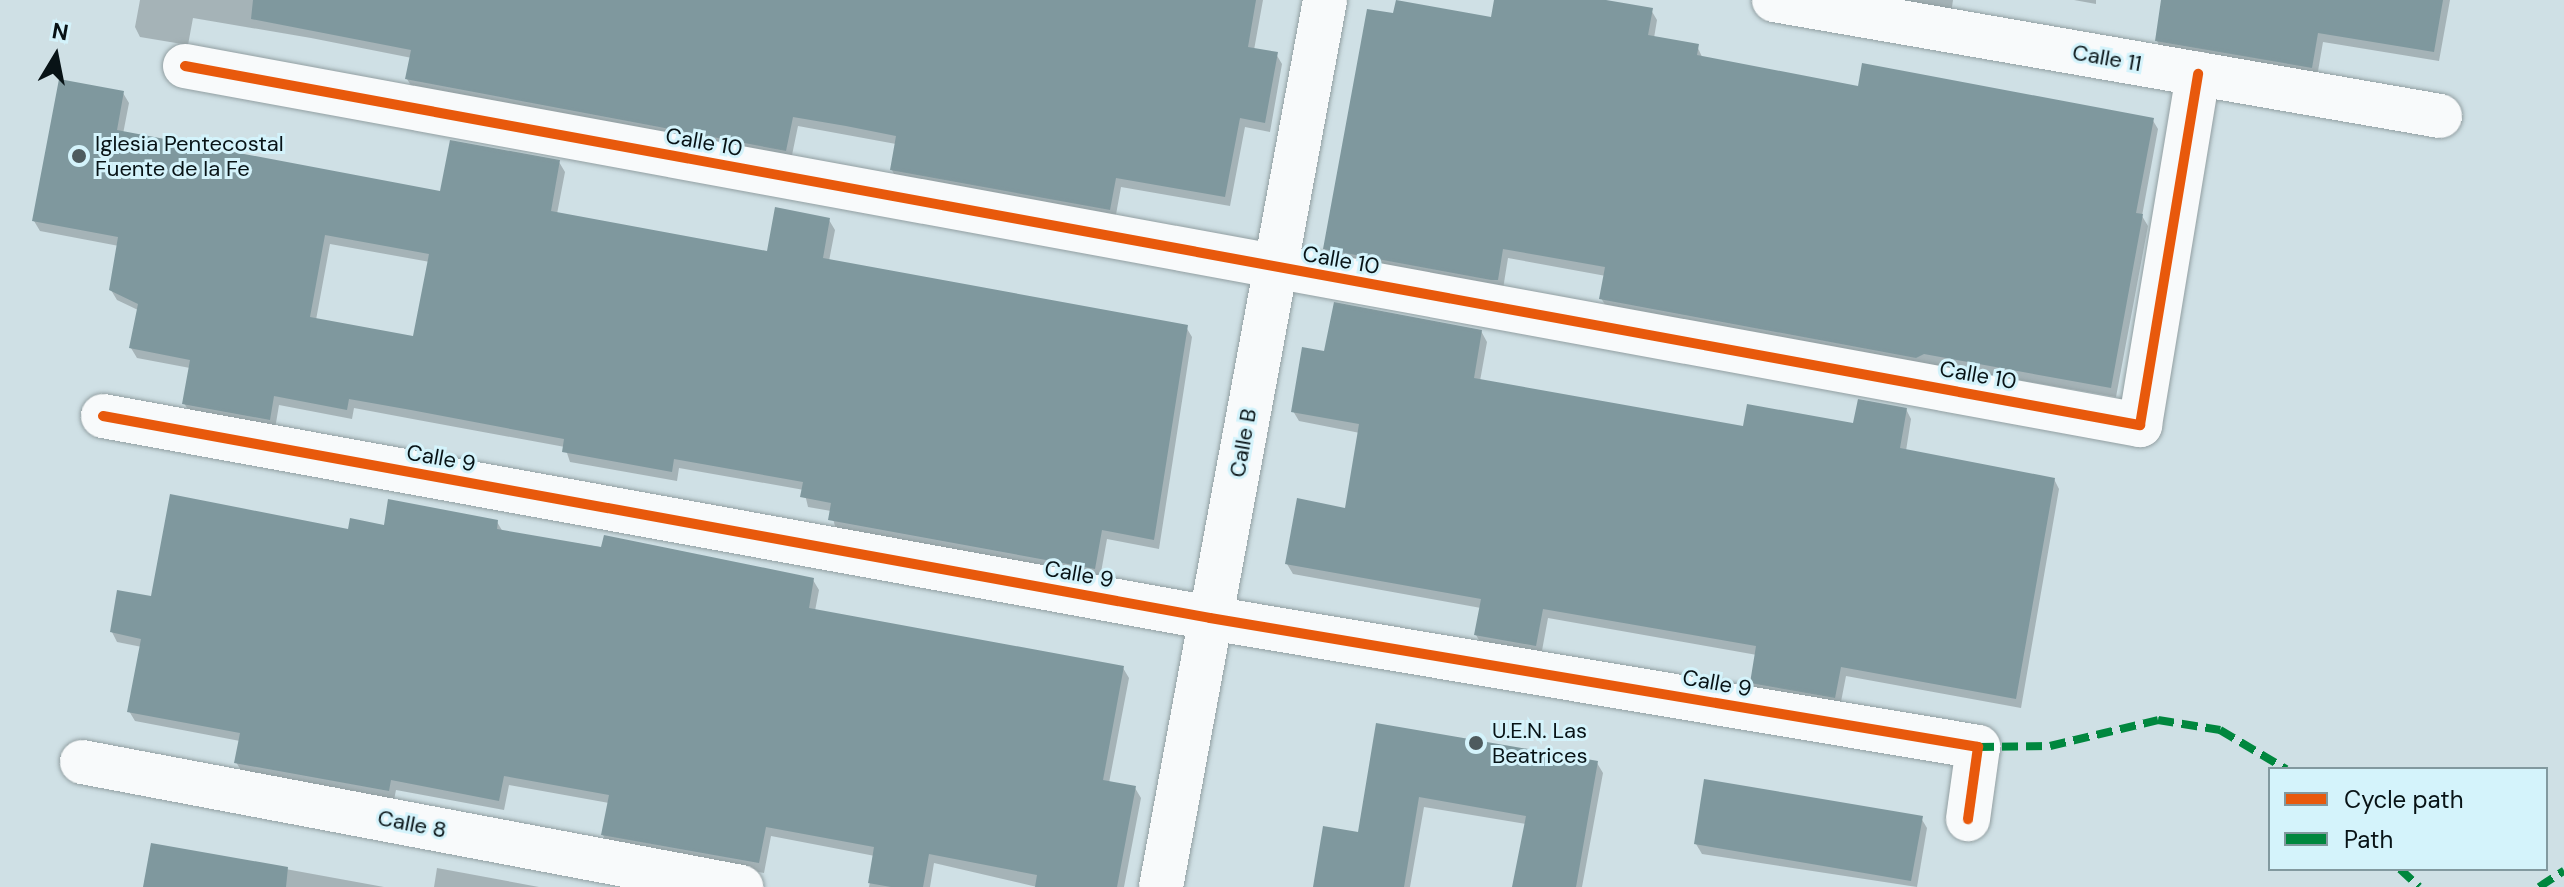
<!DOCTYPE html>
<html>
<head>
<meta charset="utf-8">
<style>
  body { margin:0 }
  #map { position:relative; width:2564px; height:887px; overflow:hidden; background:#cfe0e5; font-family:"DM Sans",sans-serif }
  div>[style] { position:absolute }
  [style*='--x'] { left:calc(var(--x)*1px); top:calc(var(--y)*1px); width:calc(var(--w)*1px); rotate:calc(var(--a)*1deg) }
  .shadow>* { inset:0; background:#0003 }
  .building>* { inset:0; background:#7f989e }
  .roads { filter:drop-shadow(0 0 2px #929fa2) drop-shadow(0 0 2px #929fa2) }
  .minor>* { height:44px; margin:-22px; padding:0 22px; transform-origin:22px; border-radius:22px; background:#f8fafb }
  .quiet>* { height:8px; margin-top:-4px; transform-origin:0; background:repeating-linear-gradient(90deg,#00873e 0 16px,transparent 0 24px) }
  .cycleway>* { height:10px; margin:-5px; padding:0 5px; transform-origin:5px; border-radius:5px; background:#e8590c }
  .dots>* { width:22px; height:22px; translate:-50% -50%; box-sizing:border-box; border:4px solid #d4f3fb; border-radius:50% }
  span { translate:-50% -50%; white-space:nowrap; text-align:center; line-height:1.15; -webkit-text-stroke:6px #d4f3fb; paint-order:stroke }
  .street-label { font-size:22px; color:#081316 }
  .poi-label { font-size:22px; color:#081316 }
  .left { translate:0 -50%; text-align:left }
  .legend { position:absolute; left:2268px; top:767px; width:280px; height:104px; box-sizing:border-box; background:#d4f3fb; border:2px solid #82999f; margin:0; padding:10px 14px; list-style:none; font-size:24px; color:#081316 }
  .legend li { display:flex; align-items:center; gap:16px; height:40px }
  .legend b { width:40px; border:2px solid #82999f }
  .north { position:absolute; left:16px; top:16px; width:80px; height:80px; -webkit-text-stroke:6px #d4f3fb; paint-order:stroke; rotate:10deg; font-size:22px; font-weight:700; line-height:32px; text-align:center; color:#081316 }
  .north::after { content:''; display:block; margin:auto; width:28px; height:36px; background:#081316; clip-path:polygon(50% 0,100% 100%,50% 72%,0 100%) }
</style>
</head>
<body>
<div id="map">
  <div class="shadow">
    <i style="clip-path:polygon(140px 0,1263px 0,1254px 50px,1276px 54px,1282px 64px,1270px 132px,1245px 127px,1230px 206px,1121px 187px,1115px 220px,897px 180px,892px 170px,896px 144px,798px 126px,791px 160px,413px 89px,407px 79px,412px 58px,311px 38px,193px 18px,188px 45px,140px 37px,135px 27px)"></i>
    <i style="clip-path:polygon(1496px 0,1651px 10px,1657px 20px,1654px 38px,1697px 46px,1703px 59px,1860px 88px,2152px 119px,2158px 129px,2142px 216px,2148px 226px,2116px 397px,1607px 308px,1601px 298px,1606px 276px,1508px 258px,1503px 289px,1330px 259px,1325px 249px,1395px 16px,1492px 19px)"></i>
    <i style="clip-path:polygon(1872px 0,1953px 0,1951px 14px)"></i>
    <i style="clip-path:polygon(2074px 0,2096px 0,2096px 4px)"></i>
    <i style="clip-path:polygon(2163px 0,2450px 0,2439px 61px,2323px 42px,2317px 77px,2163px 51px,2157px 41px)"></i>
    <i style="clip-path:polygon(evenodd,123px 93px,129px 103px,123px 134px,442px 194px,559px 162px,565px 172px,557px 214px,769px 253px,829px 220px,835px 230px,829px 261px,1186px 327px,1192px 337px,1159px 549px,1107px 539px,1100px 578px,836px 530px,831px 511px,808px 507px,804px 490px,679px 468px,677px 481px,570px 462px,565px 447px,418px 420px,354px 408px,352px 419px,279px 405px,275px 429px,190px 413px,184px 403px,190px 368px,137px 358px,131px 348px,138px 310px,117px 300px,111px 290px,119px 246px,40px 231px,34px 221px,123px 93px,330px 244px,430px 262px,415px 338px,316px 320px,330px 244px)"></i>
    <i style="clip-path:polygon(1481px 331px,1487px 342px,1480px 381px,1745px 428px,1855px 425px,1906px 409px,1911px 419px,1906px 451px,2054px 479px,2059px 489px,2021px 708px,1846px 676px,1840px 707px,1757px 693px,1752px 683px,1757px 655px,1548px 618px,1541px 656px,1482px 645px,1476px 635px,1481px 608px,1293px 574px,1287px 564px,1346px 510px,1360px 433px,1299px 421px,1293px 411px,1326px 353px)"></i>
    <i style="clip-path:polygon(497px 522px,503px 532px,813px 580px,819px 590px,815px 611px,1123px 668px,1129px 678px,1109px 783px,1135px 788px,1141px 798px,1124px 887px,1037px 887px,934px 863px,930px 887px,869px 887px,875px 856px,771px 836px,764px 873px,608px 845px,603px 835px,609px 803px,509px 785px,504px 810px,396px 790px,394px 800px,242px 772px,236px 762px,240px 741px,135px 721px,129px 711px,142px 647px,117px 642px,112px 632px,152px 598px,349px 532px)"></i>
    <i style="clip-path:polygon(1378px 726px,1597px 763px,1603px 773px,1582px 887px,1514px 887px,1526px 824px,1424px 807px,1410px 887px,1315px 887px,1360px 834px)"></i>
    <i style="clip-path:polygon(1921px 818px,1927px 828px,1917px 887px,1702px 854px,1696px 844px)"></i>
    <i style="clip-path:polygon(153px 845px,384px 887px,145px 887px)"></i>
    <i style="clip-path:polygon(437px 868px,539px 887px,434px 887px)"></i>
  </div>
  <div class="building">
    <i style="clip-path:polygon(253px 0,1256px 0,1248px 47px,1278px 52px,1265px 123px,1240px 118px,1225px 197px,1116px 178px,1110px 210px,890px 170px,896px 136px,846px 126px,793px 117px,786px 151px,405px 79px,411px 50px,251px 19px)"></i>
    <i style="clip-path:polygon(1396px 0,1491px 17px,1494px 0,1606px 0,1653px 8px,1648px 35px,1699px 44px,1697px 55px,1858px 86px,1862px 63px,2154px 118px,2136px 213px,2143px 214px,2111px 388px,1924px 354px,1916px 358px,1599px 299px,1605px 267px,1503px 249px,1498px 280px,1491px 280px,1323px 249px,1367px 9px,1393px 13px)"></i>
    <i style="clip-path:polygon(2161px 0,2443px 0,2434px 52px,2318px 33px,2312px 68px,2155px 41px)"></i>
    <i style="clip-path:polygon(evenodd,59px 79px,124px 91px,117px 130px,440px 191px,450px 140px,560px 160px,551px 211px,767px 251px,775px 207px,830px 218px,823px 258px,1188px 325px,1154px 540px,1102px 530px,1095px 569px,828px 520px,831px 503px,800px 497px,803px 482px,674px 459px,672px 472px,562px 452px,564px 439px,411px 410px,349px 399px,347px 410px,274px 396px,270px 420px,182px 404px,190px 360px,129px 348px,138px 304px,109px 290px,118px 237px,32px 221px,59px 79px,325px 235px,429px 254px,413px 336px,310px 317px,325px 235px)"></i>
    <i style="clip-path:polygon(1334px 302px,1482px 330px,1474px 378px,1743px 426px,1747px 404px,1853px 423px,1858px 399px,1907px 408px,1900px 448px,2055px 478px,2016px 699px,1841px 667px,1835px 698px,1750px 683px,1756px 646px,1543px 609px,1536px 646px,1474px 635px,1481px 599px,1285px 564px,1297px 498px,1345px 508px,1359px 424px,1291px 412px,1302px 347px,1324px 351px)"></i>
    <i style="clip-path:polygon(170px 494px,348px 529px,350px 518px,384px 525px,388px 499px,498px 520px,497px 529px,601px 547px,604px 535px,814px 578px,809px 608px,1124px 666px,1103px 780px,1136px 786px,1117px 887px,1035px 887px,1037px 875px,929px 854px,923px 887px,891px 887px,868px 883px,874px 847px,766px 827px,759px 863px,601px 835px,609px 795px,504px 776px,499px 801px,391px 780px,389px 791px,234px 763px,240px 733px,127px 712px,141px 639px,110px 632px,117px 590px,151px 596px)"></i>
    <i style="clip-path:polygon(1376px 723px,1598px 761px,1576px 887px,1512px 887px,1526px 816px,1419px 797px,1404px 887px,1313px 887px,1323px 826px,1358px 832px)"></i>
    <i style="clip-path:polygon(1704px 779px,1923px 816px,1911px 881px,1694px 844px)"></i>
    <i style="clip-path:polygon(151px 843px,288px 867px,286px 887px,143px 887px)"></i>
  </div>
  <div class="roads">
    <div class="minor">
      <i style="--x:1774;--y:0;--w:676;--a:9.88"></i>
      <i style="--x:185;--y:66;--w:1988;--a:10.41"></i>
      <i style="--x:2140;--y:425;--w:356;--a:-80.6"></i>
      <i style="--x:103;--y:416;--w:1125;--a:10.34"></i>
      <i style="--x:1210;--y:618;--w:779;--a:9.53"></i>
      <i style="--x:1978;--y:747;--w:73;--a:97.9"></i>
      <i style="--x:82;--y:762;--w:671;--a:10.74"></i>
      <i style="--x:1161;--y:887;--w:902;--a:-79.52"></i>
    </div>
  </div>
  <div class="quiet">
    <i style="--x:1978;--y:747;--w:72;--a:-0.8"></i>
    <i style="--x:2050;--y:746;--w:111;--a:-13.5"></i>
    <i style="--x:2158;--y:720;--w:63;--a:9.2"></i>
    <i style="--x:2220;--y:730;--w:77;--a:30.6"></i>
    <i style="--x:2400;--y:869;--w:26;--a:43"></i>
    <i style="--x:2539;--y:887;--w:30;--a:-33"></i>
  </div>
  <div class="cycleway">
    <i style="--x:185;--y:66;--w:1988;--a:10.41"></i>
    <i style="--x:2140;--y:425;--w:356;--a:-80.6"></i>
    <i style="--x:103;--y:416;--w:1125;--a:10.34"></i>
    <i style="--x:1210;--y:618;--w:779;--a:9.53"></i>
    <i style="--x:1978;--y:747;--w:73;--a:97.9"></i>
  </div>
  <div class="dots">
    <i style="left:79px;top:156px;background:#4e5b5e"></i>
    <i style="left:1476px;top:743px;background:#4e5b5e"></i>
  </div>
  <div class="street-label">
    <span style="left:2107px;top:58px;rotate:10deg">Calle 11</span>
    <span style="left:704px;top:142px;rotate:10deg">Calle 10</span>
    <span style="left:1341px;top:260px;rotate:10deg">Calle 10</span>
    <span style="left:1978px;top:375px;rotate:10deg">Calle 10</span>
    <span style="left:1243px;top:443px;rotate:-80deg">Calle B</span>
    <span style="left:441px;top:458px;rotate:10deg">Calle 9</span>
    <span style="left:1079px;top:574px;rotate:10deg">Calle 9</span>
    <span style="left:1717px;top:683px;rotate:10deg">Calle 9</span>
    <span style="left:412px;top:824px;rotate:11deg">Calle 8</span>
  </div>
  <div class="poi-label">
    <span class="left" style="left:95px;top:156px">Iglesia Pentecostal<br>Fuente de la Fe</span>
    <span class="left" style="left:1492px;top:743px">U.E.N. Las<br>Beatrices</span>
  </div>
  <ul class="legend">
  <li><b style="height:10px;background:#e8590c"></b>Cycle path</li>
  <li><b style="height:10px;background:#00873e"></b>Path</li>
  </ul>
  <div class="north">N</div>
</div>
</body>
</html>
